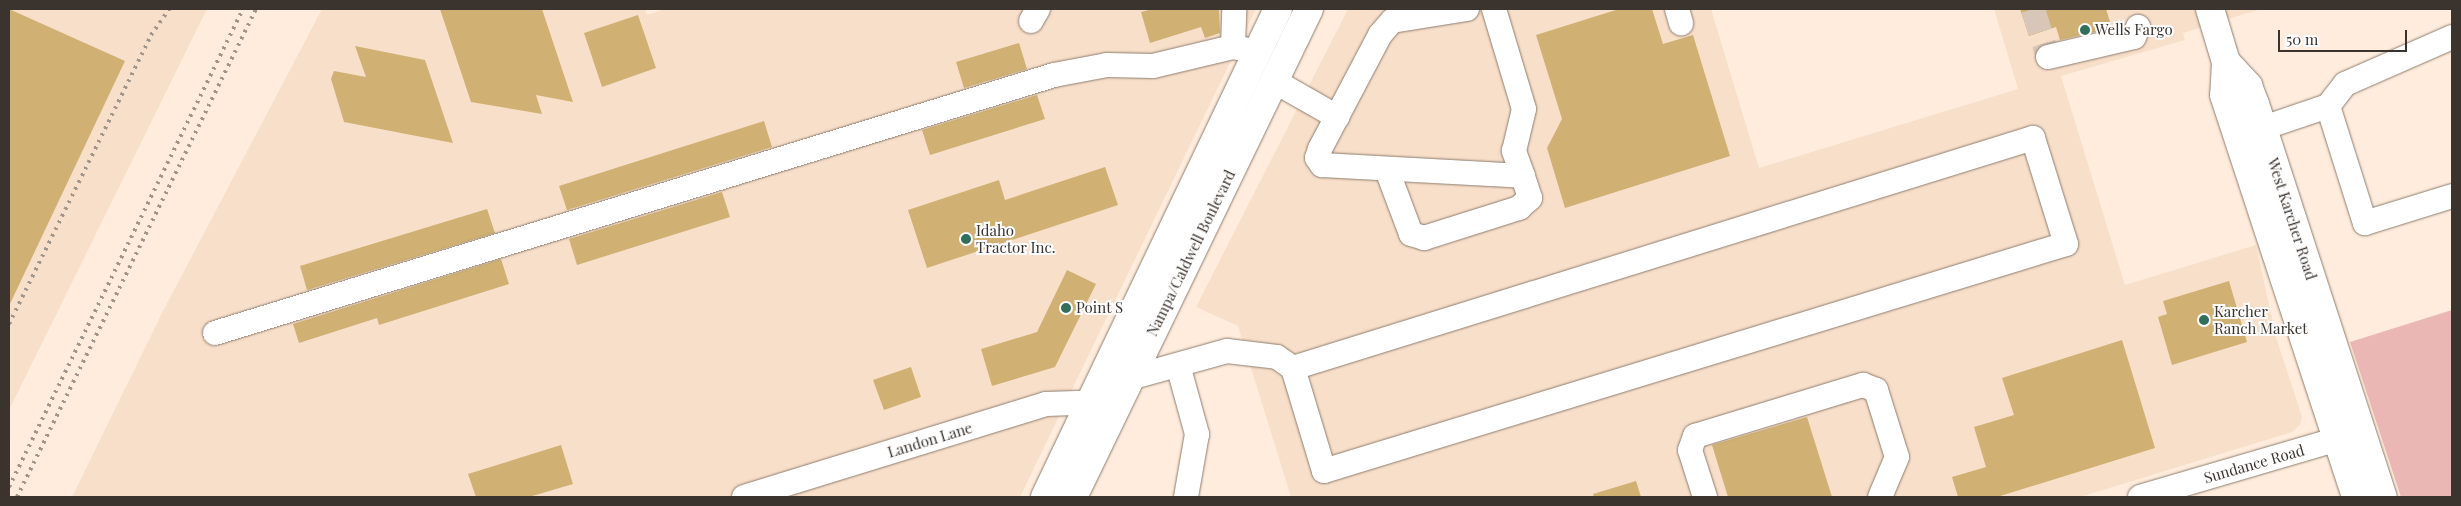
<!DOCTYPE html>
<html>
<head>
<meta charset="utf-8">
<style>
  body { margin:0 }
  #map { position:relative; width:2461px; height:506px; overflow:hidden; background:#ffecdc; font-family:"Playfair Display",serif }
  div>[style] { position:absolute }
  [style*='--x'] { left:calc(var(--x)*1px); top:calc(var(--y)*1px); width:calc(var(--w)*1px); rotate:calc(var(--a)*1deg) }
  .built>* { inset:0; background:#f8dfca }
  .green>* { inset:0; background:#eab7b5 }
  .building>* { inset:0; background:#d0b173 }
  .minor-tunnel>* { height:24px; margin-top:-12px; transform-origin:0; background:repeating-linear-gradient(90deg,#d8c7b9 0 24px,transparent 0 36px) }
  .roads { filter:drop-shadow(0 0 1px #8d7d6e) drop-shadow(0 0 1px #8d7d6e) }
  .minor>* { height:24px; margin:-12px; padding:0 12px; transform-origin:12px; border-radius:12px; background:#fff }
  .major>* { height:28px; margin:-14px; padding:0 14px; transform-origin:14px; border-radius:14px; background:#fff }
  .highway>* { height:28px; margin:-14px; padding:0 14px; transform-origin:14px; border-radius:14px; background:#fff }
  .rail>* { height:4px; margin-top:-2px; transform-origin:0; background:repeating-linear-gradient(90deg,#a2958a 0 2.5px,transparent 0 7.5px) }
  .dots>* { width:14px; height:14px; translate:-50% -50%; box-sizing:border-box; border:2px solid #fdfdfd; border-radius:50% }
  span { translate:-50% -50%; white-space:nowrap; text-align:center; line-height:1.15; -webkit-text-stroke:4px #fdfdfd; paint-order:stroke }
  .poi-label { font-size:15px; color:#3b342e }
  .left { translate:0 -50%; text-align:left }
  .street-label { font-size:15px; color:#3b342e }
  .frame { position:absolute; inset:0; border:10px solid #3b342e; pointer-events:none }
  .scale { position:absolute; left:2278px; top:30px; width:129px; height:22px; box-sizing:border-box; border:2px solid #3b342e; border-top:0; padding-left:6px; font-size:15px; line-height:18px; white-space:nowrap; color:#3b342e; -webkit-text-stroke:4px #fdfdfd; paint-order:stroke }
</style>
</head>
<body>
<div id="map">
  <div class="built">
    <i style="clip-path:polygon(9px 9px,207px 9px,9px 410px)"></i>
    <i style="clip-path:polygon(322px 9px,645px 9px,647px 15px,665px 9px,1256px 9px,1020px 497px,72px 497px,163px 311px)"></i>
    <i style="clip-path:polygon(1348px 9px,1711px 9px,1759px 168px,2018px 89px,1994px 9px,2261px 9px,2183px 33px,2185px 40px,2061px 76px,2125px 285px,2256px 245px,2276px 337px,2302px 417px,2300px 425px,2292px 432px,2080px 497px,1291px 497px,1238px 326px,1196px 307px)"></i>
  </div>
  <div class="green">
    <i style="clip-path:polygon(2452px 310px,2452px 497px,2401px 497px,2350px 342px)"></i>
  </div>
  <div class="building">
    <i style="clip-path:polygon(9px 9px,125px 61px,9px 306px)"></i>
    <i style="clip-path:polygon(440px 9px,542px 9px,573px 102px,536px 95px,542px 114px,471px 102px)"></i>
    <i style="clip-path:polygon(1153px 9px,1219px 9px,1220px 33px,1205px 38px,1201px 27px,1150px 43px,1141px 12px)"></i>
    <i style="clip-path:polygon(1619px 9px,1652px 9px,1663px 44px,1693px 35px,1730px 156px,1565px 208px,1547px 148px,1562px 119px,1536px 35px)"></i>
    <i style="clip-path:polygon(2020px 9px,2106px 9px,2112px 28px,2060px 40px,2056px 27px,2029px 36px)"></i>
    <i style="clip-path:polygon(638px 15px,656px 68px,602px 87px,584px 33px)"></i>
    <i style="clip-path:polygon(1019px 43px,1027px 69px,964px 88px,956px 62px)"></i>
    <i style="clip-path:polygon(355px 46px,425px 60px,453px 143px,344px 122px,331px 79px,334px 71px,366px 77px)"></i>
    <i style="clip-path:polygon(1037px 95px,1045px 119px,930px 155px,922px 130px)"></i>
    <i style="clip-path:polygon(764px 121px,772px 147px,567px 210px,559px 186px)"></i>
    <i style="clip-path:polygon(1105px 167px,1118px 205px,927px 268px,908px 210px,999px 180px,1005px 200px)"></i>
    <i style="clip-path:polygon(722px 192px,730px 217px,577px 265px,569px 239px)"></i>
    <i style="clip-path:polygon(487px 209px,495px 233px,307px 290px,300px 266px)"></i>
    <i style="clip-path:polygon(501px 259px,509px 284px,379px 325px,377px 318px,299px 343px,293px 324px)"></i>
    <i style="clip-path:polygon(1067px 270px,1096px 284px,1055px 367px,992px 386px,981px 349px,1037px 332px)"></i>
    <i style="clip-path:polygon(2229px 281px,2247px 342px,2172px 365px,2158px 317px,2167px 314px,2163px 301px)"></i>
    <i style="clip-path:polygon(2122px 340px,2155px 448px,1997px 497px,1958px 497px,1952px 477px,1986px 467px,1974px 427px,2014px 415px,2002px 378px)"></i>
    <i style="clip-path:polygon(911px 367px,921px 397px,884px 410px,873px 380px)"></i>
    <i style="clip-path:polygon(1807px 417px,1832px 497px,1728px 497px,1712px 445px)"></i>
    <i style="clip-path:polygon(561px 445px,573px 484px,529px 497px,476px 497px,468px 474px)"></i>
    <i style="clip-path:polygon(1636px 481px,1641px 497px,1594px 497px,1593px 494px)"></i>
  </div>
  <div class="minor-tunnel">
    <i style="--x:2033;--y:9;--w:50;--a:72.6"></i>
  </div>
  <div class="roads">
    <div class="minor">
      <i style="--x:1467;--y:9;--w:76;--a:170.9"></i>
      <i style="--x:1392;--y:21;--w:18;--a:131"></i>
      <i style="--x:1380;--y:35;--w:129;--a:117.8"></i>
      <i style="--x:1320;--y:149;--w:9;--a:108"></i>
      <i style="--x:1317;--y:158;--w:9;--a:54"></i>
      <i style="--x:1322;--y:165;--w:201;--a:3.1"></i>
      <i style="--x:1523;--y:176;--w:27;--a:-110"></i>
      <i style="--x:1514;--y:151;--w:43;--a:-76.6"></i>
      <i style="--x:1524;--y:109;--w:104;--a:-106.7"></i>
      <i style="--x:1677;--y:9;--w:15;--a:74"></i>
      <i style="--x:1031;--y:21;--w:14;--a:-60"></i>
      <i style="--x:1233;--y:47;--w:38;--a:-88"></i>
      <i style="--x:2048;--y:57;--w:88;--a:-13.1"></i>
      <i style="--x:2134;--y:37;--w:11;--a:-68"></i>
      <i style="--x:1274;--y:81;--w:73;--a:29.7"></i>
      <i style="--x:2328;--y:106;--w:123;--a:72.5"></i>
      <i style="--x:2365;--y:223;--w:91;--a:-17.2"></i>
      <i style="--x:2263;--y:128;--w:69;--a:-18.7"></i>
      <i style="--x:2328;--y:106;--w:28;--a:-52"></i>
      <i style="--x:2345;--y:84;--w:117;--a:-23.7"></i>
      <i style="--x:2033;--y:138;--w:111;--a:72.7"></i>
      <i style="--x:2066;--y:244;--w:776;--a:162.99"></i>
      <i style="--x:1324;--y:471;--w:108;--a:-106.8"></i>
      <i style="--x:1293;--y:368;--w:775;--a:-17.27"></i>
      <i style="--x:1387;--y:170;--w:68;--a:69.4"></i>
      <i style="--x:1411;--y:234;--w:14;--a:17"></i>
      <i style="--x:1424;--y:238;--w:100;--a:-17.5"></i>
      <i style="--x:1519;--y:208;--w:15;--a:-42"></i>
      <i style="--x:1530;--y:198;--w:23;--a:-108"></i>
      <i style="--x:215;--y:333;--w:878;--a:-17.09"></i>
      <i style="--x:1054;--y:75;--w:54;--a:-10.7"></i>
      <i style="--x:1107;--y:65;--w:46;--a:1.2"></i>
      <i style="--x:1153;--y:66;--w:82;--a:-13.4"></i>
      <i style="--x:1233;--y:47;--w:25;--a:11"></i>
      <i style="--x:1178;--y:365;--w:72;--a:74.6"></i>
      <i style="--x:1197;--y:434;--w:64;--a:99.9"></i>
      <i style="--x:1130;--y:378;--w:101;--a:-15.6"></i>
      <i style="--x:1227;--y:351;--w:50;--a:6.8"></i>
      <i style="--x:1277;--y:357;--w:19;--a:35"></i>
      <i style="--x:744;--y:497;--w:316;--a:-17.1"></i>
      <i style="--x:1046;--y:404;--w:60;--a:-1.9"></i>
      <i style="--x:1705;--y:497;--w:49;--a:-107.7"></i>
      <i style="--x:1690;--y:450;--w:15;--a:-70"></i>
      <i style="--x:1695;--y:436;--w:176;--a:-16.9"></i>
      <i style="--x:1863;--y:385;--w:14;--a:21"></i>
      <i style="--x:1876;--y:390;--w:70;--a:72.6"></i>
      <i style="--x:1897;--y:457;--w:43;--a:113"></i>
      <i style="--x:2140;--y:497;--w:206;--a:-16.3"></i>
    </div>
    <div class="major">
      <i style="--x:1045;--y:497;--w:541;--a:-64.48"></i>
      <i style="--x:1073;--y:497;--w:542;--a:-64.19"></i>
    </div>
    <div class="highway">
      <i style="--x:2210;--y:9;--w:55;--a:73.2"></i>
      <i style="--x:2226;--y:62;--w:33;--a:93"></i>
      <i style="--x:2224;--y:95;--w:423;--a:71.8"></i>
      <i style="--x:2226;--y:62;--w:33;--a:47"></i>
      <i style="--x:2248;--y:86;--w:19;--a:69"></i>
      <i style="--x:2255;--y:104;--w:413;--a:72"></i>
    </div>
  </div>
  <div class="rail">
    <i style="--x:9;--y:324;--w:322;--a:-63.8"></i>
    <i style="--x:151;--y:35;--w:32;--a:-55"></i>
    <i style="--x:9;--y:487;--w:532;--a:-63.92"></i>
    <i style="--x:17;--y:497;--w:543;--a:-63.91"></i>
  </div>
  <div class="dots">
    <i style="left:2085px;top:30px;background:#326e59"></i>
    <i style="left:966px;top:239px;background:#326e59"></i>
    <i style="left:1066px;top:308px;background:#326e59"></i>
    <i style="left:2204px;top:320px;background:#326e59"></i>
  </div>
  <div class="poi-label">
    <span class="left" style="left:2095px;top:30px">Wells Fargo</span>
    <span class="left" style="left:976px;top:239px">Idaho<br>Tractor Inc.</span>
    <span class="left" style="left:1076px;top:308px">Point S</span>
    <span class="left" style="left:2214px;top:320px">Karcher<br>Ranch Market</span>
  </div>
  <div class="street-label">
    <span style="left:2292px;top:219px;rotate:72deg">West Karcher Road</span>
    <span style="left:1191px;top:253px;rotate:-64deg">Nampa/Caldwell Boulevard</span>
    <span style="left:930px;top:440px;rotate:-17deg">Landon Lane</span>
    <span style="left:2254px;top:464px;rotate:-16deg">Sundance Road</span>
  </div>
  <div class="frame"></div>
  <div class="scale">50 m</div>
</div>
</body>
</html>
